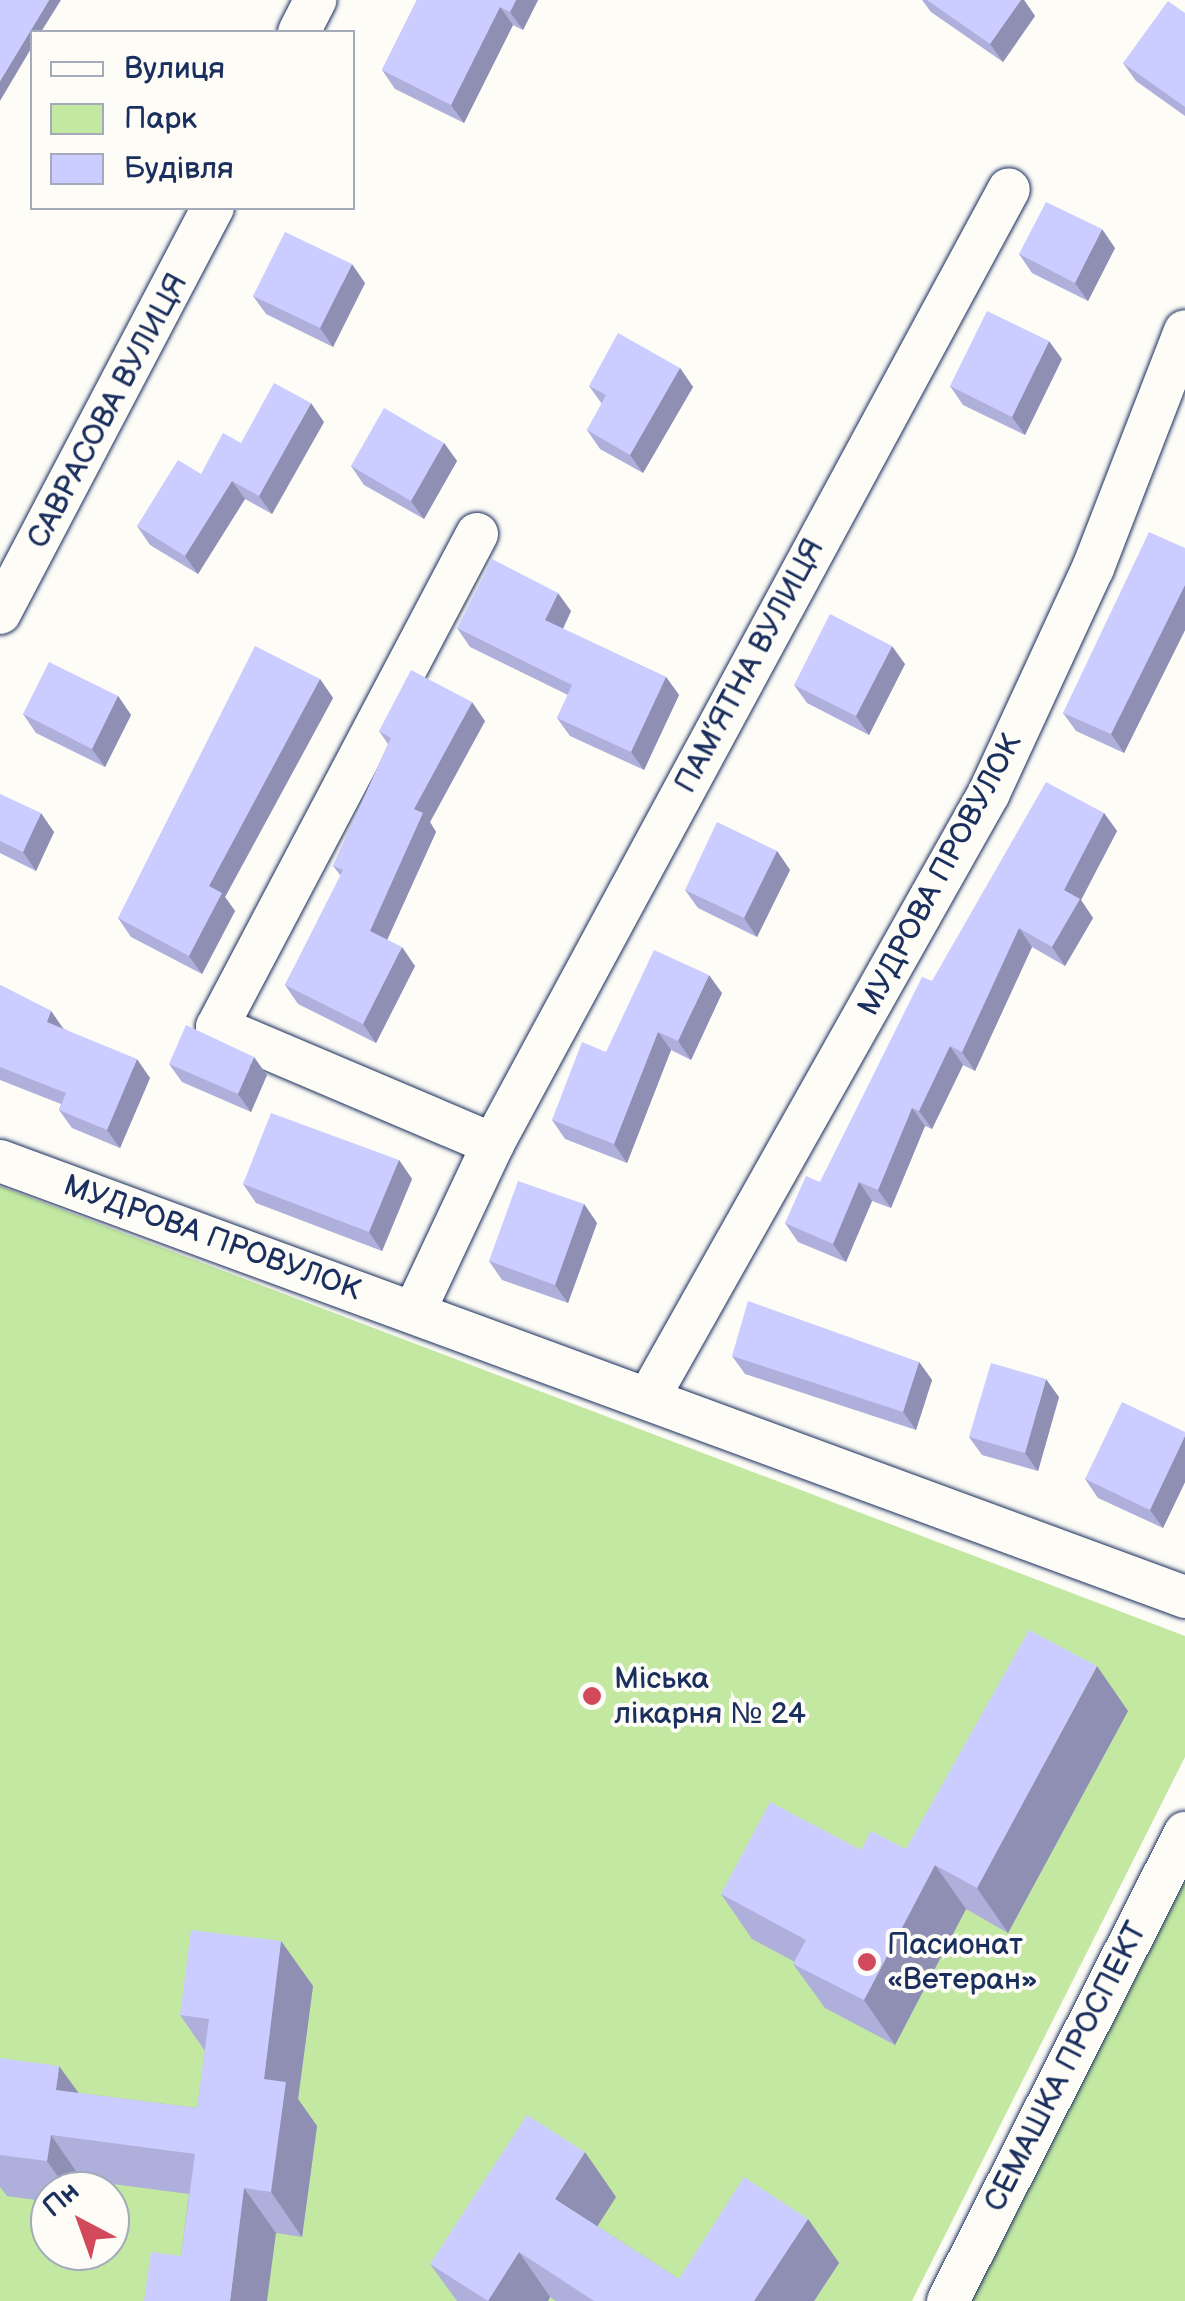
<!DOCTYPE html>
<html>
<head>
<meta charset="utf-8">
<style>
  body { margin:0 }
  #map { position:relative; width:1185px; height:2301px; overflow:hidden; background:#fdfcf7; font-family:"Balsamiq Sans",sans-serif }
  div>[style] { position:absolute }
  [style*='--x'] { left:calc(var(--x)*1px); top:calc(var(--y)*1px); width:calc(var(--w)*1px); rotate:calc(var(--a)*1deg) }
  .green>* { inset:0; background:#c2e8a2 }
  .roads { filter:drop-shadow(0 0 2px #1b2f5e) drop-shadow(0 0 2px #1b2f5e) }
  .street>* { height:42px; margin:-21px; padding:0 21px; transform-origin:21px; border-radius:21px; background:#fdfcf7 }
  .wall>* { inset:0; background:#afafdb }
  .shaded-wall>* { inset:0; background:#8e8fb2 }
  .building>* { inset:0; background:#cbccff }
  .dots>* { width:28px; height:28px; translate:-50% -50%; box-sizing:border-box; border:5px solid #fdfcf7; border-radius:50% }
  span { translate:-50% -50%; white-space:nowrap; text-align:center; line-height:1.15; -webkit-text-stroke:8px #fdfcf7; paint-order:stroke }
  .street-label { font-size:30px; color:#1b2f5e }
  .poi-label { font-size:30px; color:#1b2f5e }
  .left { translate:0 -50%; text-align:left }
  .legend { position:absolute; left:30px; top:30px; width:325px; height:180px; box-sizing:border-box; background:#fdfcf7; border:2px solid #a3aaba; margin:0; padding:12px 18px; list-style:none; font-size:30px; color:#1b2f5e }
  .legend li { display:flex; align-items:center; gap:20px; height:50px }
  .legend b { width:50px; border:2px solid #a3aaba }
  .north { position:absolute; left:30px; top:2171px; width:100px; height:100px; box-sizing:border-box; background:#fdfcf7; border:2px solid #a3aaba; border-radius:50%; rotate:319deg; font-size:28px; font-weight:700; line-height:40px; text-align:center; color:#1b2f5e }
  .north::after { content:''; display:block; margin:auto; width:35px; height:45px; background:#d1495b; clip-path:polygon(50% 0,100% 100%,50% 72%,0 100%) }
</style>
</head>
<body>
<div id="map">
  <div class="green">
    <i style="clip-path:polygon(evenodd,0 1186px,1185px 1636px,1185px 1757px,912px 2301px,0 2301px,0 1186px,50px 2191px,110px 2191px,110px 2251px,50px 2251px,50px 2191px)"></i>
    <i style="clip-path:polygon(1185px 1880px,1185px 2301px,971px 2301px)"></i>
  </div>
  <div class="roads">
    <div class="street">
      <i style="--x:299;--y:32;--w:36;--a:-63"></i>
      <i style="--x:477;--y:534;--w:557;--a:117.81"></i>
      <i style="--x:217;--y:1027;--w:300;--a:23"></i>
      <i style="--x:0;--y:613;--w:458;--a:-62.3"></i>
      <i style="--x:0;--y:1161;--w:1263;--a:20.2"></i>
      <i style="--x:415;--y:1310;--w:183;--a:-64.8"></i>
      <i style="--x:493;--y:1144;--w:1085;--a:-61.62"></i>
      <i style="--x:649;--y:1397;--w:693;--a:-60.62"></i>
      <i style="--x:989;--y:793;--w:248;--a:-65.2"></i>
      <i style="--x:1093;--y:568;--w:254;--a:-68.8"></i>
      <i style="--x:948;--y:2301;--w:525;--a:-63.14"></i>
    </div>
  </div>
  <div class="wall">
    <i style="clip-path:polygon(417px 0,538px 0,523px 30px,513px 25px,464px 123px,395px 89px,382px 70px)"></i>
    <i style="clip-path:polygon(922px 0,1024px 0,1035px 16px,1003px 62px,931px 12px)"></i>
    <i style="clip-path:polygon(1185px 13px,1185px 116px,1136px 81px,1123px 63px)"></i>
    <i style="clip-path:polygon(1115px 248px,1088px 301px,1032px 273px,1019px 254px)"></i>
    <i style="clip-path:polygon(365px 283px,333px 347px,266px 314px,253px 296px)"></i>
    <i style="clip-path:polygon(1062px 359px,1025px 435px,963px 405px,950px 386px)"></i>
    <i style="clip-path:polygon(680px 368px,693px 387px,643px 473px,600px 449px,587px 430px,602px 404px,589px 386px)"></i>
    <i style="clip-path:polygon(324px 422px,272px 514px,245px 499px,198px 574px,150px 545px,137px 526px,241px 443px)"></i>
    <i style="clip-path:polygon(444px 443px,457px 461px,424px 519px,364px 485px,351px 466px)"></i>
    <i style="clip-path:polygon(1185px 548px,1185px 630px,1124px 753px,1076px 731px,1063px 713px)"></i>
    <i style="clip-path:polygon(571px 611px,563px 629px,666px 677px,679px 695px,644px 770px,570px 736px,557px 718px,568px 695px,470px 647px,457px 628px)"></i>
    <i style="clip-path:polygon(905px 664px,869px 735px,807px 703px,794px 685px)"></i>
    <i style="clip-path:polygon(320px 679px,333px 698px,225px 897px,235px 911px,202px 974px,131px 937px,118px 918px)"></i>
    <i style="clip-path:polygon(118px 696px,131px 715px,105px 767px,36px 733px,23px 714px)"></i>
    <i style="clip-path:polygon(485px 721px,430px 822px,436px 832px,387px 940px,415px 966px,376px 1043px,298px 1004px,285px 985px,341px 876px,333px 866px,388px 744px,379px 731px)"></i>
    <i style="clip-path:polygon(0 794px,54px 832px,36px 871px,0 853px)"></i>
    <i style="clip-path:polygon(1104px 813px,1117px 831px,1081px 900px,1093px 918px,1065px 966px,1032px 947px,975px 1071px,963px 1065px,932px 1129px,925px 1126px,891px 1208px,872px 1201px,846px 1262px,798px 1242px,785px 1223px,820px 1182px,932px 981px)"></i>
    <i style="clip-path:polygon(777px 851px,790px 870px,757px 937px,698px 908px,685px 890px)"></i>
    <i style="clip-path:polygon(0 985px,51px 1011px,63px 1028px,150px 1078px,120px 1148px,72px 1128px,59px 1110px,61px 1104px,0 1080px)"></i>
    <i style="clip-path:polygon(722px 993px,691px 1060px,671px 1050px,627px 1163px,565px 1139px,552px 1120px,606px 1052px)"></i>
    <i style="clip-path:polygon(169px 1064px,267px 1075px,251px 1112px,182px 1082px)"></i>
    <i style="clip-path:polygon(399px 1160px,412px 1179px,382px 1251px,256px 1203px,243px 1184px)"></i>
    <i style="clip-path:polygon(584px 1204px,597px 1223px,568px 1303px,502px 1280px,489px 1261px)"></i>
    <i style="clip-path:polygon(732px 1356px,919px 1362px,932px 1380px,916px 1430px,745px 1374px)"></i>
    <i style="clip-path:polygon(1059px 1397px,1038px 1471px,982px 1455px,969px 1437px)"></i>
    <i style="clip-path:polygon(1185px 1432px,1185px 1482px,1163px 1528px,1098px 1498px,1085px 1479px)"></i>
    <i style="clip-path:polygon(1128px 1711px,1008px 1933px,966px 1909px,895px 2045px,825px 2008px,793px 1964px,795px 1962px,752px 1939px,721px 1894px,861px 1850px,906px 1849px)"></i>
    <i style="clip-path:polygon(281px 1941px,313px 1986px,298px 2099px,317px 2126px,302px 2237px,276px 2233px,181px 2256px,189px 2194px,82px 2180px,81px 2191px,50px 2191px,50px 2202px,7px 2196px,0 2187px,0 2058px,78px 2093px,197px 2108px,205px 2051px,180px 2015px)"></i>
    <i style="clip-path:polygon(616px 2197px,597px 2226px,679px 2279px,808px 2219px,839px 2263px,814px 2301px,556px 2301px,550px 2297px,548px 2301px,457px 2301px,430px 2264px)"></i>
  </div>
  <div class="shaded-wall">
    <i style="clip-path:polygon(49px 0,61px 0,41px 32px,32px 32px,32px 47px,0 101px,0 81px)"></i>
    <i style="clip-path:polygon(516px 0,538px 0,523px 30px,510px 12px)"></i>
    <i style="clip-path:polygon(1021px 0,1024px 0,1035px 16px,1003px 62px,990px 44px)"></i>
    <i style="clip-path:polygon(500px 7px,513px 25px,464px 123px,451px 105px)"></i>
    <i style="clip-path:polygon(1102px 229px,1115px 248px,1088px 301px,1075px 283px)"></i>
    <i style="clip-path:polygon(352px 264px,365px 283px,333px 347px,320px 328px)"></i>
    <i style="clip-path:polygon(1049px 341px,1062px 359px,1025px 435px,1012px 417px)"></i>
    <i style="clip-path:polygon(680px 368px,693px 387px,643px 473px,630px 455px)"></i>
    <i style="clip-path:polygon(311px 403px,324px 422px,272px 514px,259px 496px)"></i>
    <i style="clip-path:polygon(444px 443px,457px 461px,424px 519px,411px 501px)"></i>
    <i style="clip-path:polygon(232px 481px,245px 499px,198px 574px,185px 556px)"></i>
    <i style="clip-path:polygon(1185px 585px,1185px 630px,1124px 753px,1111px 734px)"></i>
    <i style="clip-path:polygon(558px 593px,571px 611px,558px 639px,545px 620px)"></i>
    <i style="clip-path:polygon(892px 646px,905px 664px,869px 735px,856px 716px)"></i>
    <i style="clip-path:polygon(666px 677px,679px 695px,644px 770px,631px 752px)"></i>
    <i style="clip-path:polygon(320px 679px,333px 698px,225px 897px,235px 911px,202px 974px,189px 956px,209px 886px)"></i>
    <i style="clip-path:polygon(118px 696px,131px 715px,105px 767px,92px 749px)"></i>
    <i style="clip-path:polygon(472px 702px,485px 721px,430px 822px,436px 832px,383px 949px,370px 931px,414px 809px)"></i>
    <i style="clip-path:polygon(41px 813px,54px 832px,36px 871px,23px 852px)"></i>
    <i style="clip-path:polygon(1104px 813px,1117px 831px,1081px 900px,1093px 918px,1065px 966px,1052px 947px,1064px 890px)"></i>
    <i style="clip-path:polygon(777px 851px,790px 870px,757px 937px,744px 918px)"></i>
    <i style="clip-path:polygon(1019px 928px,1032px 947px,975px 1071px,962px 1052px)"></i>
    <i style="clip-path:polygon(402px 947px,415px 966px,376px 1043px,363px 1024px)"></i>
    <i style="clip-path:polygon(709px 975px,722px 993px,691px 1060px,678px 1041px)"></i>
    <i style="clip-path:polygon(51px 1011px,64px 1030px,47px 1022px)"></i>
    <i style="clip-path:polygon(658px 1032px,671px 1050px,627px 1163px,614px 1144px)"></i>
    <i style="clip-path:polygon(950px 1046px,963px 1065px,932px 1129px,919px 1111px)"></i>
    <i style="clip-path:polygon(254px 1057px,267px 1075px,251px 1112px,238px 1094px)"></i>
    <i style="clip-path:polygon(137px 1059px,150px 1078px,120px 1148px,107px 1130px)"></i>
    <i style="clip-path:polygon(912px 1108px,925px 1126px,891px 1208px,878px 1190px)"></i>
    <i style="clip-path:polygon(399px 1160px,412px 1179px,382px 1251px,369px 1232px)"></i>
    <i style="clip-path:polygon(859px 1182px,872px 1201px,846px 1262px,833px 1244px)"></i>
    <i style="clip-path:polygon(584px 1204px,597px 1223px,568px 1303px,555px 1285px)"></i>
    <i style="clip-path:polygon(919px 1362px,932px 1380px,916px 1430px,903px 1412px)"></i>
    <i style="clip-path:polygon(1046px 1379px,1059px 1397px,1038px 1471px,1025px 1453px)"></i>
    <i style="clip-path:polygon(1185px 1436px,1185px 1482px,1163px 1528px,1150px 1510px)"></i>
    <i style="clip-path:polygon(1097px 1666px,1128px 1711px,1008px 1933px,977px 1888px)"></i>
    <i style="clip-path:polygon(935px 1865px,966px 1909px,895px 2045px,864px 2000px)"></i>
    <i style="clip-path:polygon(281px 1941px,313px 1986px,298px 2099px,317px 2126px,302px 2237px,271px 2192px,264px 2079px)"></i>
    <i style="clip-path:polygon(59px 2066px,91px 2110px,56px 2090px)"></i>
    <i style="clip-path:polygon(51px 2135px,82px 2180px,81px 2191px,68px 2191px,47px 2161px)"></i>
    <i style="clip-path:polygon(585px 2152px,616px 2197px,586px 2244px,555px 2199px)"></i>
    <i style="clip-path:polygon(244px 2188px,276px 2233px,267px 2301px,230px 2301px)"></i>
    <i style="clip-path:polygon(808px 2219px,839px 2263px,814px 2301px,754px 2301px)"></i>
    <i style="clip-path:polygon(519px 2252px,550px 2297px,548px 2301px,488px 2301px)"></i>
  </div>
  <div class="building">
    <i style="clip-path:polygon(0 0,49px 0,0 81px)"></i>
    <i style="clip-path:polygon(417px 0,516px 0,510px 12px,500px 7px,451px 105px,382px 70px)"></i>
    <i style="clip-path:polygon(927px 0,1021px 0,990px 44px)"></i>
    <i style="clip-path:polygon(1168px 1px,1185px 13px,1185px 107px,1123px 63px)"></i>
    <i style="clip-path:polygon(1046px 202px,1102px 229px,1075px 283px,1019px 254px)"></i>
    <i style="clip-path:polygon(285px 232px,352px 264px,320px 328px,253px 296px)"></i>
    <i style="clip-path:polygon(987px 311px,1049px 341px,1012px 417px,950px 386px)"></i>
    <i style="clip-path:polygon(618px 333px,680px 368px,630px 455px,587px 430px,606px 395px,589px 386px)"></i>
    <i style="clip-path:polygon(274px 383px,311px 403px,259px 496px,232px 481px,185px 556px,137px 526px,178px 460px,201px 474px,223px 433px,241px 443px)"></i>
    <i style="clip-path:polygon(384px 408px,444px 443px,411px 501px,351px 466px)"></i>
    <i style="clip-path:polygon(1149px 532px,1185px 548px,1185px 585px,1111px 734px,1063px 713px)"></i>
    <i style="clip-path:polygon(492px 559px,558px 593px,545px 620px,666px 677px,631px 752px,557px 718px,572px 685px,457px 628px)"></i>
    <i style="clip-path:polygon(830px 614px,892px 646px,856px 716px,794px 685px)"></i>
    <i style="clip-path:polygon(255px 646px,320px 679px,209px 886px,222px 893px,189px 956px,118px 918px)"></i>
    <i style="clip-path:polygon(49px 662px,118px 696px,92px 749px,23px 714px)"></i>
    <i style="clip-path:polygon(411px 670px,472px 702px,414px 809px,423px 813px,370px 931px,402px 947px,363px 1024px,285px 985px,343px 870px,333px 866px,391px 738px,379px 731px)"></i>
    <i style="clip-path:polygon(1046px 782px,1104px 813px,1064px 890px,1080px 899px,1052px 947px,1019px 928px,962px 1052px,950px 1046px,919px 1111px,912px 1108px,878px 1190px,859px 1182px,833px 1244px,785px 1223px,806px 1176px,820px 1182px,922px 977px,932px 981px)"></i>
    <i style="clip-path:polygon(0 794px,41px 813px,23px 852px,0 841px)"></i>
    <i style="clip-path:polygon(717px 822px,777px 851px,744px 918px,685px 890px)"></i>
    <i style="clip-path:polygon(654px 950px,709px 975px,678px 1041px,658px 1032px,614px 1144px,552px 1120px,582px 1042px,606px 1052px)"></i>
    <i style="clip-path:polygon(0 985px,51px 1011px,47px 1022px,137px 1059px,107px 1130px,59px 1110px,66px 1093px,0 1067px)"></i>
    <i style="clip-path:polygon(186px 1025px,254px 1057px,238px 1094px,169px 1064px)"></i>
    <i style="clip-path:polygon(271px 1113px,399px 1160px,369px 1232px,243px 1184px)"></i>
    <i style="clip-path:polygon(518px 1181px,584px 1204px,555px 1285px,489px 1261px)"></i>
    <i style="clip-path:polygon(748px 1301px,919px 1362px,903px 1412px,732px 1356px)"></i>
    <i style="clip-path:polygon(991px 1363px,1046px 1379px,1025px 1453px,969px 1437px)"></i>
    <i style="clip-path:polygon(1122px 1402px,1185px 1432px,1185px 1436px,1150px 1510px,1085px 1479px)"></i>
    <i style="clip-path:polygon(1029px 1630px,1097px 1666px,977px 1888px,935px 1865px,864px 2000px,793px 1964px,806px 1940px,721px 1894px,770px 1802px,861px 1850px,871px 1831px,906px 1849px)"></i>
    <i style="clip-path:polygon(191px 1930px,281px 1941px,264px 2079px,286px 2082px,271px 2192px,244px 2188px,230px 2301px,144px 2301px,151px 2252px,181px 2256px,195px 2154px,51px 2135px,47px 2161px,0 2155px,0 2058px,59px 2066px,56px 2090px,197px 2108px,209px 2019px,180px 2015px)"></i>
    <i style="clip-path:polygon(527px 2115px,585px 2152px,555px 2199px,679px 2279px,744px 2177px,808px 2219px,754px 2301px,594px 2301px,519px 2252px,488px 2301px,430px 2264px)"></i>
  </div>
  <div class="dots">
    <i style="left:592px;top:1696px;background:#d1495b"></i>
    <i style="left:867px;top:1962px;background:#d1495b"></i>
  </div>
  <div class="street-label">
    <span style="left:108px;top:411px;rotate:-62deg">САВРАСОВА ВУЛИЦЯ</span>
    <span style="left:750px;top:666px;rotate:-62deg">ПАМ’ЯТНА ВУЛИЦЯ</span>
    <span style="left:940px;top:875px;rotate:-62deg">МУДРОВА ПРОВУЛОК</span>
    <span style="left:212px;top:1238px;rotate:20deg">МУДРОВА ПРОВУЛОК</span>
    <span style="left:1066px;top:2067px;rotate:-63deg">СЕМАШКА ПРОСПЕКТ</span>
  </div>
  <div class="poi-label">
    <span class="left" style="left:614px;top:1696px">Міська<br>лікарня № 24</span>
    <span class="left" style="left:887px;top:1962px">Пасионат<br>«Ветеран»</span>
  </div>
  <ul class="legend">
  <li><b style="height:12px;background:#fdfcf7"></b>Вулиця</li>
  <li><b style="height:28px;background:#c2e8a2"></b>Парк</li>
  <li><b style="height:28px;background:#cbccff"></b>Будівля</li>
  </ul>
  <div class="north">Пн</div>
</div>
</body>
</html>
